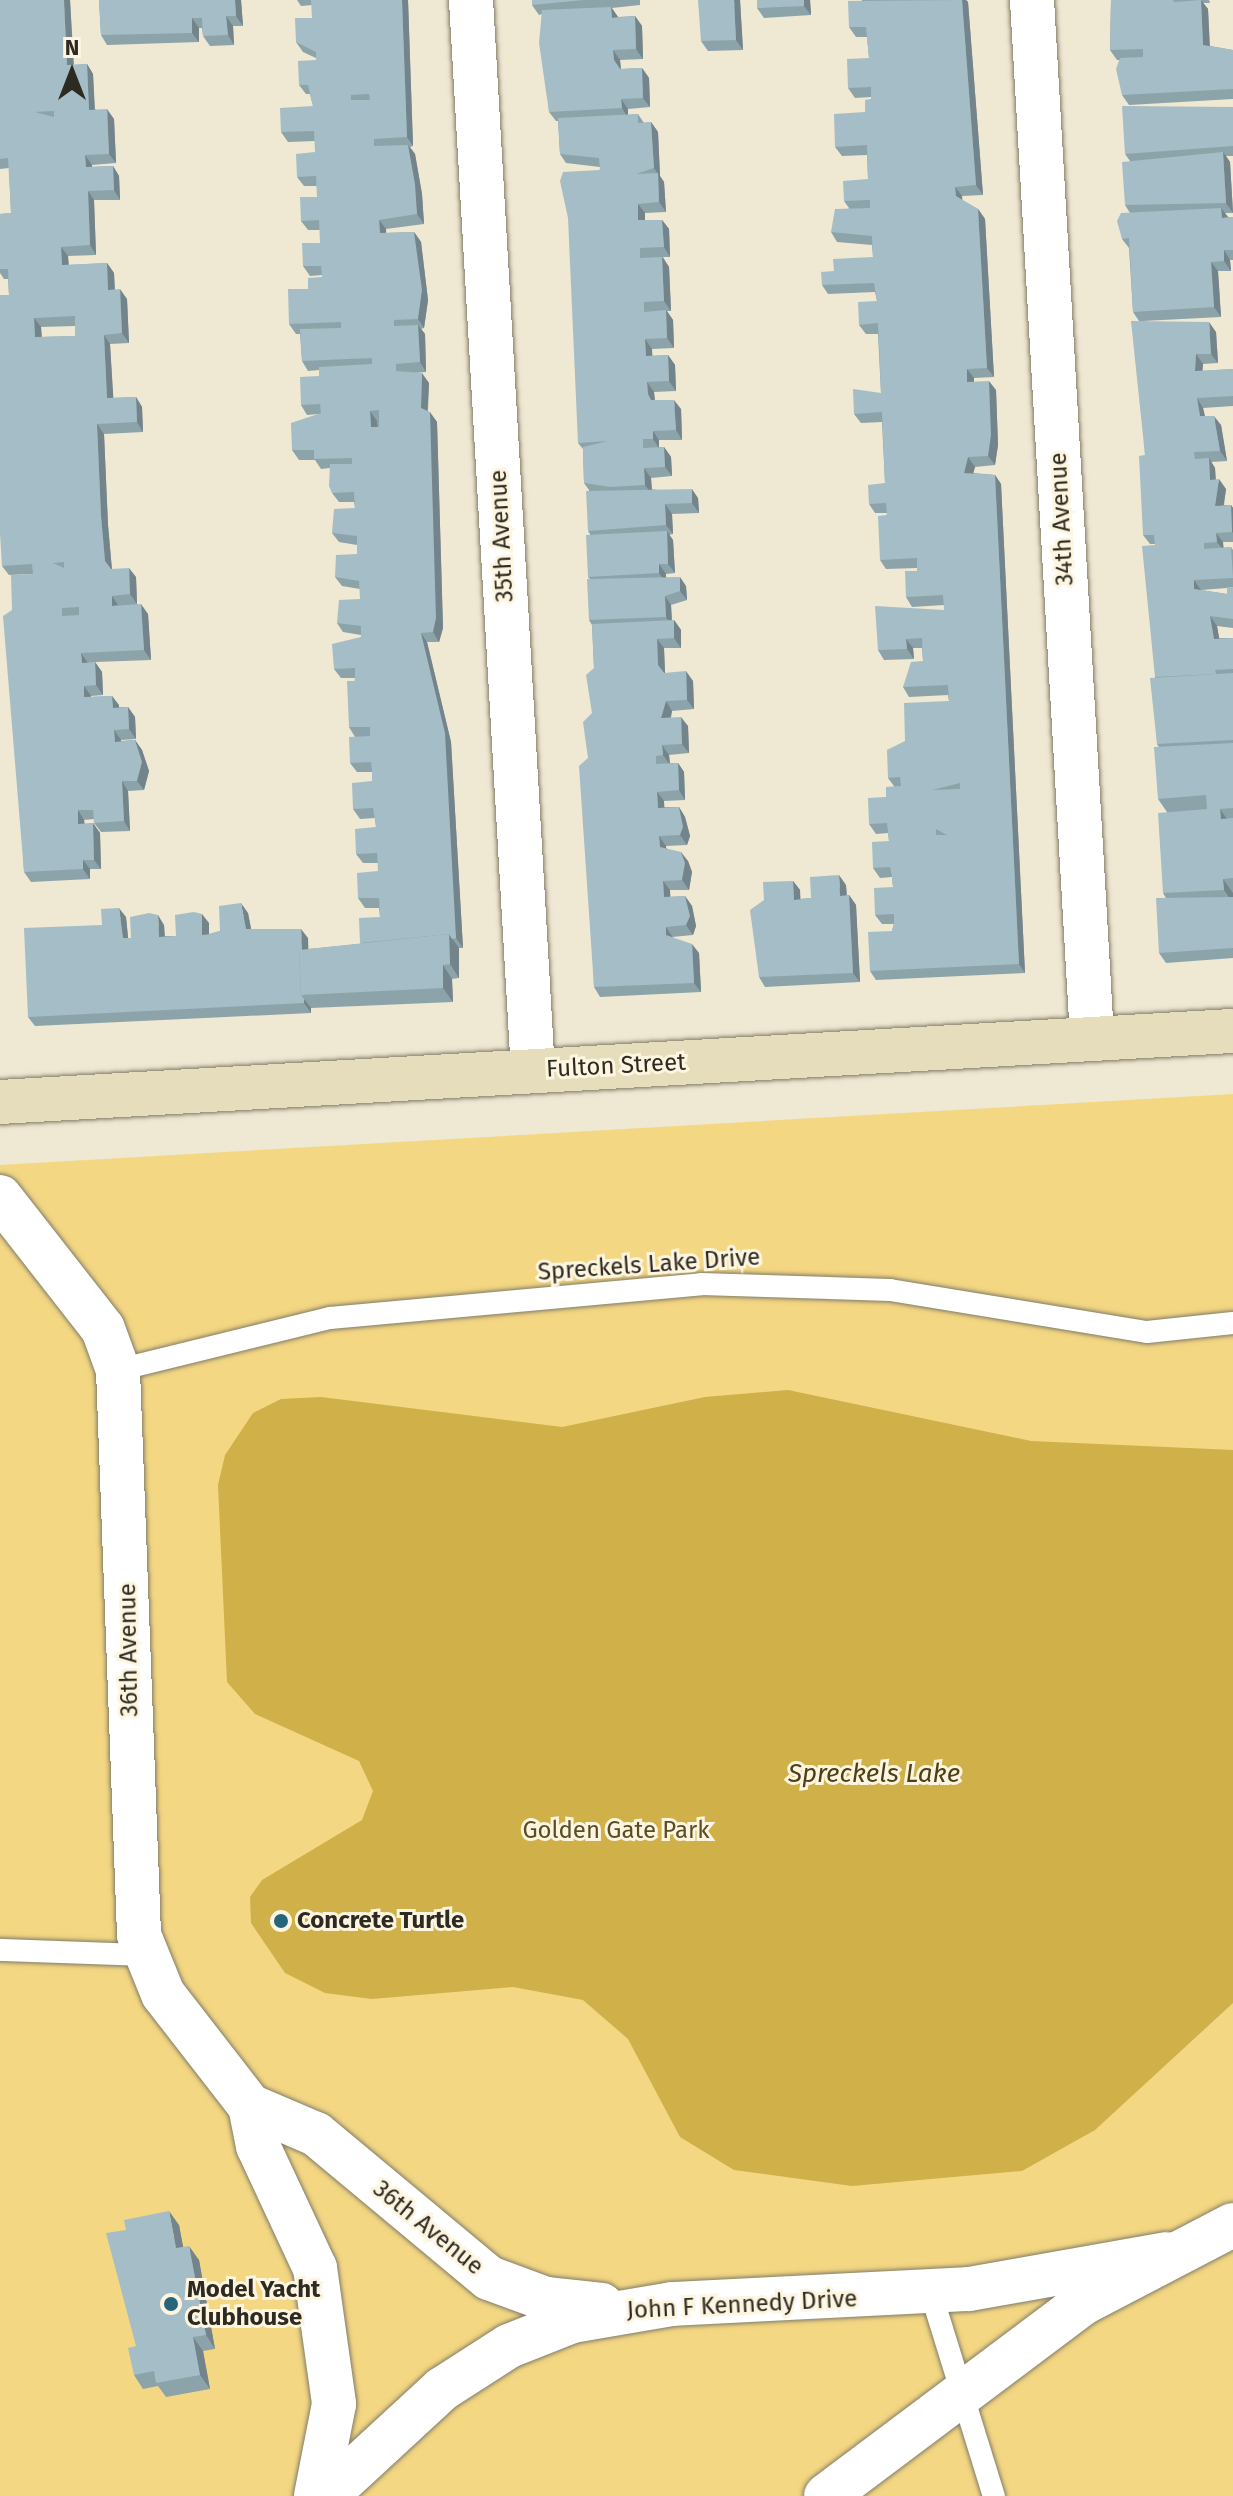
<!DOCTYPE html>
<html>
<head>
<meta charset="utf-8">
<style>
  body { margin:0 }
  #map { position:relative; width:1233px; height:2496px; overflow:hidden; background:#efe8d2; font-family:"Fira Sans",sans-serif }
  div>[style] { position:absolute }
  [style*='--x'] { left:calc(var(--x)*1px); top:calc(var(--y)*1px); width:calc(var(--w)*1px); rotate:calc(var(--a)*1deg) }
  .green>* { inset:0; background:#f3d783 }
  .water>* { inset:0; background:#cfb049 }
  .roads { filter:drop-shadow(0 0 2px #827c68) drop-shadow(0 0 2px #827c68) }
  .service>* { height:22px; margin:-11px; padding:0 11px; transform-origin:11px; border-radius:11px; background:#fff }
  .minor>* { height:44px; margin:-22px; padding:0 22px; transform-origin:22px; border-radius:22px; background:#fff }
  .tertiary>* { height:44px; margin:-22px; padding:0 22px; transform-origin:22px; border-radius:22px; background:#fff }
  .secondary>* { height:44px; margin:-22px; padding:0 22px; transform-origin:22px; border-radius:22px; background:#e6ddbc }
  .wall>* { inset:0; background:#8da3aa }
  .shaded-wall>* { inset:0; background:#73848b }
  .building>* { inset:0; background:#a4bdc6 }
  .dots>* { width:22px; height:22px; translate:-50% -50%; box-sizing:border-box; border:4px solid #fdf5df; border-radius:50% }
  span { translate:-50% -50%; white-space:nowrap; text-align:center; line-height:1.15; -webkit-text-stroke:6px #fdf5df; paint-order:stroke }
  .street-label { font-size:24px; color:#2d2a22 }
  .park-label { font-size:24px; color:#5a4d23 }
  .poi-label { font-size:24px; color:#2d2a22; font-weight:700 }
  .left { translate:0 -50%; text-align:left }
  .water-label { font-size:26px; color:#4e4016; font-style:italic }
  .north { position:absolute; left:32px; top:32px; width:80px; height:80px; -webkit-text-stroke:6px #fdf5df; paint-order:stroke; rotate:0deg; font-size:22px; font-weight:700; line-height:32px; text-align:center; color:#2d2a22 }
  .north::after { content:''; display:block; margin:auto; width:28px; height:36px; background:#2d2a22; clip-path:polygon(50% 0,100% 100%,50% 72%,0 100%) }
</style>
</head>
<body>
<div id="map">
  <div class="green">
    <i style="clip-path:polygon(1233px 1094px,1233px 2496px,0 2496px,0 1165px)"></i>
  </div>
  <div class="water">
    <i style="clip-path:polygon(788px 1390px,1031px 1441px,1233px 1450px,1233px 2003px,1095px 2130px,1022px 2171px,852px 2186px,734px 2170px,680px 2137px,628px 2039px,583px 2000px,513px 1987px,372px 1999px,325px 1993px,285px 1973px,251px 1923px,250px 1897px,262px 1880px,362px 1820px,373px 1791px,359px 1761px,255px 1714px,227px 1682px,218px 1485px,225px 1455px,253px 1413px,281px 1399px,321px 1397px,562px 1427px,705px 1397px)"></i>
  </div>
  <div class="roads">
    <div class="service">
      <i style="--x:118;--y:1370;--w:218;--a:-13.8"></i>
      <i style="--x:330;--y:1318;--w:373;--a:-5.2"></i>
      <i style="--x:701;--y:1284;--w:189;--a:1.8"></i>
      <i style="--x:890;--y:1290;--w:260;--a:9.3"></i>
      <i style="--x:1147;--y:1332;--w:86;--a:-6"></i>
      <i style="--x:0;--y:1950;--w:143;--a:2"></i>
      <i style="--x:931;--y:2293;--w:213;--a:72.8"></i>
    </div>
    <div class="minor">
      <i style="--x:471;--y:0;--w:1073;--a:86.69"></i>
      <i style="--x:1032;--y:0;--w:1041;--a:86.69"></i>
    </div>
    <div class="tertiary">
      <i style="--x:0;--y:1197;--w:167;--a:52"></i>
      <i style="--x:103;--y:1329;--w:44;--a:69.9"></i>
      <i style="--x:118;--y:1370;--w:565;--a:87.87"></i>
      <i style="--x:139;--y:1935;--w:64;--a:67.9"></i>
      <i style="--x:163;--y:1994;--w:142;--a:52.2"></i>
      <i style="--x:250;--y:2106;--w:41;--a:78.7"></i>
      <i style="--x:258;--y:2146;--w:135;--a:65"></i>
      <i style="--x:315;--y:2268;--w:137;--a:82"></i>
      <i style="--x:334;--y:2404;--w:94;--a:101.1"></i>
      <i style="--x:250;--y:2106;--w:72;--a:23"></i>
      <i style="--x:316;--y:2134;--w:225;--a:39.8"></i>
      <i style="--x:489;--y:2278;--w:61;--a:20.2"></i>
      <i style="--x:546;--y:2299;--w:56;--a:6.1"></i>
      <i style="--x:326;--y:2496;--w:158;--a:-42.7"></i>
      <i style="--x:442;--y:2389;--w:80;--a:-32.7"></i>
      <i style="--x:509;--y:2346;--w:68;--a:-21.6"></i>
      <i style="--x:572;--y:2321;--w:101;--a:-9.6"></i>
      <i style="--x:672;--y:2304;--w:297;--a:-2.9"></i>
      <i style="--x:969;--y:2289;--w:201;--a:-10"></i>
      <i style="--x:826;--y:2496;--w:321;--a:-36.9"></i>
      <i style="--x:1083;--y:2303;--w:169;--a:-27.5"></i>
    </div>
    <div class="secondary">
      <i style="--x:0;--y:1102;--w:1235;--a:-3.3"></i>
    </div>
  </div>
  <div class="wall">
    <i style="clip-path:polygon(evenodd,0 0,70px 0,74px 65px,87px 64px,93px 74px,95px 109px,114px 119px,116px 163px,92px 165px,92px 167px,113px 166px,119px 176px,120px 200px,94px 200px,96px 255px,68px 256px,69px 265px,107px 263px,114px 273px,115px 290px,127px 299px,129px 343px,110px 344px,113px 398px,136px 397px,142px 407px,143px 432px,104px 434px,108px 525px,112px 569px,136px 577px,137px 604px,148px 614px,151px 660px,95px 662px,102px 672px,103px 695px,91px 696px,91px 697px,112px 696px,119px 707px,128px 707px,135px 717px,136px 739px,121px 740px,121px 741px,135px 740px,142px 750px,149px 771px,144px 790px,128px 791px,130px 831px,101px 832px,94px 823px,94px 819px,84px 820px,85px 824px,93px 823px,100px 833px,101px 869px,90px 869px,90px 879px,31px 882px,24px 872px,12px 610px,32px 574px,9px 575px,2px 566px,9px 295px,8px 279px,4px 279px,0 273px,0 214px,11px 213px,9px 168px,0 169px,0 0,75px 326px,75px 336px,42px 337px,41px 327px,75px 326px)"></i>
    <i style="clip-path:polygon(99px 0,241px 0,243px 26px,233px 26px,234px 45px,210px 46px,203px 36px,202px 28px,199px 28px,199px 42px,107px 45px,101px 35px)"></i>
    <i style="clip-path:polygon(297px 0,408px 0,413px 146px,410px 147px,415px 154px,422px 194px,424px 224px,386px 229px,386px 233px,414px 232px,421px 242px,428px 300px,424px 328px,421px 329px,425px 334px,426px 372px,414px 373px,429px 383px,428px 411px,437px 422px,443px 628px,439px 642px,427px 642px,451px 742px,463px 948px,459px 948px,459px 978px,452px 979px,453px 1002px,311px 1008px,311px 1013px,35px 1026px,28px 1017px,102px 925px,126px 917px,128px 938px,131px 938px,164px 925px,165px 936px,176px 936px,209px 923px,209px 934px,220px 931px,248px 913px,251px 929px,308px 938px,308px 949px,360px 944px,380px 917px,379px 908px,365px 908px,358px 898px,378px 871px,378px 863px,363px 863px,356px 854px,376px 827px,375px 818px,360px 819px,353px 809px,372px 781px,372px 772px,357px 772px,350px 763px,355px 737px,349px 727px,355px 678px,341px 678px,334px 669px,361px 637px,361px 635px,343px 632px,337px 623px,360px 599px,360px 589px,342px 586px,335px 577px,357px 554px,357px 545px,339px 542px,332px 533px,355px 508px,354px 502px,339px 502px,332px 493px,330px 468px,321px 469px,315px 460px,299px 460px,292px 450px,318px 414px,307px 415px,301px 405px,319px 376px,319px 370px,308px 371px,302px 361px,300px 334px,296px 334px,289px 324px,308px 289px,322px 277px,322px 275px,310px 276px,303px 266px,320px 243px,320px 230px,308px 230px,301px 221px,317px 197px,317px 186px,304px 186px,297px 177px,315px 152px,315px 141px,288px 142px,281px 132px,313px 106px,310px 94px,306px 94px,299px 85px,316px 60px,316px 58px,303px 52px,296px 42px,312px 18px,312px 5px,301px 6px)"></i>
    <i style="clip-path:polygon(532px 0,640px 0,640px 5px,612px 8px,618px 17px,635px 16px,642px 26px,643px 59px,620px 60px,621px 69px,642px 68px,649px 78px,650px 107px,628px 109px,628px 115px,638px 114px,644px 123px,651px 122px,658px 132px,660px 176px,664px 182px,666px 212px,645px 213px,645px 220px,662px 220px,669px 229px,670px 257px,663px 257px,669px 267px,671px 311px,667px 311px,673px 320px,674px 348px,652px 349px,652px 356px,668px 355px,675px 365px,676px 391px,654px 392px,655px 400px,681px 409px,682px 440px,659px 440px,659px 447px,664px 447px,671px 457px,672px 476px,651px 478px,652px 489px,698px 498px,699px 513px,672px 514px,673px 534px,669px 535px,673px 540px,675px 573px,666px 574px,666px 577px,686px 586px,687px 600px,671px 605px,672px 620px,674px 620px,681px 630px,681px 648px,664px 648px,665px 673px,693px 681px,694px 709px,672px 711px,671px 718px,688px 726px,689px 753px,669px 755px,670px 763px,678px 763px,684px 772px,685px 800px,664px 801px,664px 807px,679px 807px,685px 817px,690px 836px,687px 845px,666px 846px,666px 848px,688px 861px,692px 872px,689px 890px,670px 890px,670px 897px,685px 896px,692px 906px,696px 926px,693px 935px,672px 937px,699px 953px,701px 992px,600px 997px,594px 987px,588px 758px,592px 713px,594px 668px,592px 625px,589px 620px,590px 579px,588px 577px,590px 534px,588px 531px,589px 490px,584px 483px,583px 449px,578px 443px,600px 167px,566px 163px,560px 154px,558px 121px,556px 121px,549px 112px,542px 14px,539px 15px,532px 5px)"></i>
    <i style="clip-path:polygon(740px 0,743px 50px,708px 51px,701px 41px)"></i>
    <i style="clip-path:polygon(810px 0,811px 15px,764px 18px,757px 8px)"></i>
    <i style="clip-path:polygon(862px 0,966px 0,968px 2px,983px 195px,962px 196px,962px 200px,978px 209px,985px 219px,994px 377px,974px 378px,974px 382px,996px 390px,998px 445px,995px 465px,975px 467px,973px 473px,995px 475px,1001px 484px,1025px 973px,876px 980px,870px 971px,892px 931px,894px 924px,882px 924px,875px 915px,893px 887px,892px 877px,880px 878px,873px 868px,889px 841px,888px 833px,876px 834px,869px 824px,894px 786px,888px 778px,905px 741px,949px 701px,948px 695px,909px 697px,903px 687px,923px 661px,922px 648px,913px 648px,914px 659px,884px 660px,878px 650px,944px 610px,944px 605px,912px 607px,906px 597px,917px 571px,917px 568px,886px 569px,880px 560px,887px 513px,875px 513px,869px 504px,885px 483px,882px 422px,861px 423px,854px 414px,881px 393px,878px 334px,866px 334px,859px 325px,877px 301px,875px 292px,828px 294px,822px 285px,834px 271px,873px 257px,872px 245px,837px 242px,831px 232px,849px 208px,844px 201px,868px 179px,867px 155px,842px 156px,835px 147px,865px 112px,871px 99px,871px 97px,855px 98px,848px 88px,869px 58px,867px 37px,856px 37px,849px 27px)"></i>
    <i style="clip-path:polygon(1111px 0,1209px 0,1210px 3px,1203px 3px,1208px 9px,1210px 46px,1233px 50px,1233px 99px,1129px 105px,1122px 95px,1120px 60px,1117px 60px,1110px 50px)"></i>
    <i style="clip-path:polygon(evenodd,1233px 107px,1233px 156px,1226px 156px,1230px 162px,1233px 213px,1225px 213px,1228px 217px,1233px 217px,1233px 260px,1230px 260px,1231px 271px,1218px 271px,1221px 317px,1143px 321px,1216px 332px,1218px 363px,1203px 364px,1202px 371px,1233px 369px,1233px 406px,1203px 408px,1205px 416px,1221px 425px,1227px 461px,1211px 462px,1215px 468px,1216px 480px,1226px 489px,1224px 505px,1231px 505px,1233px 508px,1233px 542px,1223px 542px,1223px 548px,1231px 547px,1233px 550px,1233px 628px,1217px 626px,1219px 638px,1233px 638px,1233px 958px,1166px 963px,1159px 953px,1166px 898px,1163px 893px,1167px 812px,1158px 799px,1159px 747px,1157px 744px,1155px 677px,1155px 544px,1150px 544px,1143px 535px,1145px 455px,1139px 321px,1133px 312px,1129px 248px,1122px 239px,1130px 213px,1125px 205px,1130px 161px,1125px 154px,1233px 107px,1227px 588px,1227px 594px,1201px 590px,1227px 588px)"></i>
    <i style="clip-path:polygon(793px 881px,800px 890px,800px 899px,811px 898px,846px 885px,847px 895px,849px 895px,856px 905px,860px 982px,765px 987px,759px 977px)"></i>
    <i style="clip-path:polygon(179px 2225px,183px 2247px,199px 2260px,215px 2349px,203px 2351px,210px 2389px,166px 2397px,158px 2386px,143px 2389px,134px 2375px,136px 2346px)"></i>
  </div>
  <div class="shaded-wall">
    <i style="clip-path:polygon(64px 0,70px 0,74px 75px,67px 65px)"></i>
    <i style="clip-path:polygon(235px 0,241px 0,243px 26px,236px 16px)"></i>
    <i style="clip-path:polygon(402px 0,408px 0,413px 146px,407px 137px)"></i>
    <i style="clip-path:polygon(734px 0,740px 0,743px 50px,736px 40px)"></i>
    <i style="clip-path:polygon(804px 0,810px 0,811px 15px,804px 6px)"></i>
    <i style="clip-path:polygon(962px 0,966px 0,968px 2px,983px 195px,976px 185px)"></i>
    <i style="clip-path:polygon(1201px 0,1208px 9px,1210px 55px,1203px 45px)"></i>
    <i style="clip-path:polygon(611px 7px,618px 17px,612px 18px)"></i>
    <i style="clip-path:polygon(226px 16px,233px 26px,234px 45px,228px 35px)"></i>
    <i style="clip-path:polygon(635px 16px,642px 26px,643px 59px,636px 49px)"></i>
    <i style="clip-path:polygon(192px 18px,199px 28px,199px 42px,192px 33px)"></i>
    <i style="clip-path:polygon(613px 50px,620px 60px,621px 70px,614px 60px)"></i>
    <i style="clip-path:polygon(87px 64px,93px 74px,95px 119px,89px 110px)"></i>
    <i style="clip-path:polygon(642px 68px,649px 78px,650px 107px,643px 98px)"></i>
    <i style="clip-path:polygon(621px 99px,628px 109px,628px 118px,622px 108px)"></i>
    <i style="clip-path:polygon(107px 109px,114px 119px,116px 163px,109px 154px)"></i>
    <i style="clip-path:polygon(651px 122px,658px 132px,660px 176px,664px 182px,666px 212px,659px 202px,658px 174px,654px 168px)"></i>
    <i style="clip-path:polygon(408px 145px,415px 154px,422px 194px,424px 224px,417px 214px)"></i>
    <i style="clip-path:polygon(1223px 152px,1230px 162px,1233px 213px,1226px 203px)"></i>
    <i style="clip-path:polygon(85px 155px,92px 165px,93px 177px,86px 167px)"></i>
    <i style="clip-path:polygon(113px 166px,119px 176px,120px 200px,114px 190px)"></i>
    <i style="clip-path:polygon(955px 187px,962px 196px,963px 206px,956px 196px)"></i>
    <i style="clip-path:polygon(88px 191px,94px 200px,96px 255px,90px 245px)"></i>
    <i style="clip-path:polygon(638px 204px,645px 213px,645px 230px,638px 220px)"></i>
    <i style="clip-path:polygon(1221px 208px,1228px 217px,1222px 218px)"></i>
    <i style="clip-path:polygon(978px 209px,985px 219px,994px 377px,987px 368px)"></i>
    <i style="clip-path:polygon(379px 220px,386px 229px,387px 243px,380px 233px)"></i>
    <i style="clip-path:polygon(662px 220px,669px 229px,670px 257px,664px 247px)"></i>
    <i style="clip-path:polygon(414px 232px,421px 242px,428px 300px,424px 328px,418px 319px)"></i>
    <i style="clip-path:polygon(61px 247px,68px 256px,69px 275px,62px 265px)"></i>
    <i style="clip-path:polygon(1224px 250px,1230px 260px,1231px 271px,1224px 261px)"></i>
    <i style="clip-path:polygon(662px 257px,669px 267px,671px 311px,664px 301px)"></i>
    <i style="clip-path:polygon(1211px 262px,1218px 271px,1221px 317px,1214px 307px)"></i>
    <i style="clip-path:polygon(107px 263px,114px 273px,115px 300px,108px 290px)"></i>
    <i style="clip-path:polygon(120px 289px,127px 299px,129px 343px,122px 333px)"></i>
    <i style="clip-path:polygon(666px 310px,673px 320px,674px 348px,667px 338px)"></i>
    <i style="clip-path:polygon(34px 318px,41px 327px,42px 347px,35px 337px)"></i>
    <i style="clip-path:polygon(1209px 322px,1216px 332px,1218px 363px,1211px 354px)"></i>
    <i style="clip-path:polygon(418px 325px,425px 334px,426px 372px,420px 362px)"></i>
    <i style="clip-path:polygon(104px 335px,110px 344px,114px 408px,107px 398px)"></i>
    <i style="clip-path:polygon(645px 339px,652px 349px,653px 366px,646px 356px)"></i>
    <i style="clip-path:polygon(1196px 354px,1203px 364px,1202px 381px,1195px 371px)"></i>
    <i style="clip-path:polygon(668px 355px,675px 365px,676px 391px,669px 381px)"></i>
    <i style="clip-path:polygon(967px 369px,974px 378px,974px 392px,967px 382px)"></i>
    <i style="clip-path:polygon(422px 373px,429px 383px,427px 418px,421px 408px)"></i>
    <i style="clip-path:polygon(989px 381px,996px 390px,998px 445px,995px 465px,988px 456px)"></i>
    <i style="clip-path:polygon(647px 382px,654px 392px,655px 403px,651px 400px,648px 394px)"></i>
    <i style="clip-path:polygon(136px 397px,142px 407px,143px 432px,137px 422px)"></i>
    <i style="clip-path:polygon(1197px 398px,1203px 408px,1207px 426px,1200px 416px)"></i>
    <i style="clip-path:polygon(674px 400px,681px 409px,682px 440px,676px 430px)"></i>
    <i style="clip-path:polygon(370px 411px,377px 421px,378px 436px,371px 427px)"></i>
    <i style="clip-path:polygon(430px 412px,437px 422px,443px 628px,439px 642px,433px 632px)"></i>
    <i style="clip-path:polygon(1214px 416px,1221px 425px,1227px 461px,1220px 451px)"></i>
    <i style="clip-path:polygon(97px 424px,104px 434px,108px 525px,112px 571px,105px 561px,101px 516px)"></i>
    <i style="clip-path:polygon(653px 431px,659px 440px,659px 448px,653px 439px)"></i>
    <i style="clip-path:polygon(664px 447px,671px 457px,672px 476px,665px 467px)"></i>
    <i style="clip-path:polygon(968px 457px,975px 467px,971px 482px,964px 473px)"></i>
    <i style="clip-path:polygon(1209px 458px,1215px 468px,1216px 490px,1210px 480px)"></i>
    <i style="clip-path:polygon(644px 468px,651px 478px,652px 495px,645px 485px)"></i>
    <i style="clip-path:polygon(995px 475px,1001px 484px,1025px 973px,1019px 964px)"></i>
    <i style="clip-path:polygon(1219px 479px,1226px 489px,1222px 515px,1215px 506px)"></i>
    <i style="clip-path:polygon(692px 489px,698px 498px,699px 513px,692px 503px)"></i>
    <i style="clip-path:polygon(665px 504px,672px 514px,673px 534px,666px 525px)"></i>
    <i style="clip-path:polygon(1231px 505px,1233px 508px,1233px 533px,1232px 532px)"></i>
    <i style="clip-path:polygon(667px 531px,673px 540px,675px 573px,668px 564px)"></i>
    <i style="clip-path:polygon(1216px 533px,1223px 542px,1224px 551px,1217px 542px)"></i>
    <i style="clip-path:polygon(659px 564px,666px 574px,666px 583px,659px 573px)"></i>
    <i style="clip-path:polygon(129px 568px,136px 577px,137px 604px,130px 594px)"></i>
    <i style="clip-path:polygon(680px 577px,686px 586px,687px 600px,680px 591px)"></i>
    <i style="clip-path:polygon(1194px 580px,1201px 590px,1194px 589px)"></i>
    <i style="clip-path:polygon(112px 596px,118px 605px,112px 606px)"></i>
    <i style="clip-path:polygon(665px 596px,671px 605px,672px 626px,666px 617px)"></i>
    <i style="clip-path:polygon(141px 604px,148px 614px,151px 660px,144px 650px)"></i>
    <i style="clip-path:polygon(1210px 616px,1217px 626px,1221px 648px,1214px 639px)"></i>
    <i style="clip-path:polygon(674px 620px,681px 630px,681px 648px,674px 638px)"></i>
    <i style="clip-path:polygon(421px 633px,427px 642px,451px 742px,463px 948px,456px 938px)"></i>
    <i style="clip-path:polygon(657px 639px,664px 648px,665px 674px,658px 665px)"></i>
    <i style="clip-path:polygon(906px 639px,913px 648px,914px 659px,907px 649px)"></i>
    <i style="clip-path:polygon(81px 653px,88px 663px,82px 663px)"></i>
    <i style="clip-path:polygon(95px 662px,102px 672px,103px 695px,96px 685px)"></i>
    <i style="clip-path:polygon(686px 671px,693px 681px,694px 709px,687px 700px)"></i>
    <i style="clip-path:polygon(84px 686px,91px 696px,91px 707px,84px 697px)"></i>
    <i style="clip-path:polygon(112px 696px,119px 705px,119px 717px,113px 708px)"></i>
    <i style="clip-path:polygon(666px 701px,672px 711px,668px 728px,661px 718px)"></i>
    <i style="clip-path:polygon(128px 707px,135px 717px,136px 739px,129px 729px)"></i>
    <i style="clip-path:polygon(681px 717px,688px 726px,689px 753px,682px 744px)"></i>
    <i style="clip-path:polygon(114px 730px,121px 740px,121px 751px,115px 742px)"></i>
    <i style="clip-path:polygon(135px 740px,142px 750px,149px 771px,144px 790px,137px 781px)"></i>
    <i style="clip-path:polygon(662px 745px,669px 755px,670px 765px,663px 755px)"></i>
    <i style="clip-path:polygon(678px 763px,684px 772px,685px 800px,679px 790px)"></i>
    <i style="clip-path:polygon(122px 781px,128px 791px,130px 831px,124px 821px)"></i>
    <i style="clip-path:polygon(657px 792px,664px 801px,665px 817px,658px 808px)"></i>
    <i style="clip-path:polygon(679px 807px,685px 817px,690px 836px,687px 845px,680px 835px)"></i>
    <i style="clip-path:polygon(1220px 809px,1229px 822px,1221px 819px)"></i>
    <i style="clip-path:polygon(78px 810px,84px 820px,85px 834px,78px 824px)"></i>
    <i style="clip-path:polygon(93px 823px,100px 833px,101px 869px,94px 860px)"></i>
    <i style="clip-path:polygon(659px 836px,666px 846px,667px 856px,660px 847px)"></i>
    <i style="clip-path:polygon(681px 852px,688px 861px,692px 872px,689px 890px,682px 880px)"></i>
    <i style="clip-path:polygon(83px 860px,90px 869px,90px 879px,83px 869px)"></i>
    <i style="clip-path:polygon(839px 875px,846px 885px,847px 905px,840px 896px)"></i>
    <i style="clip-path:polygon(1223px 879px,1233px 893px,1233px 903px,1224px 890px)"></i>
    <i style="clip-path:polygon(663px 881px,670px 890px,671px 907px,664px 897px)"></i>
    <i style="clip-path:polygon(793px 881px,800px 890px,801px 909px,794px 900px)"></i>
    <i style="clip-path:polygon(849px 895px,856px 905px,860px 982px,853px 973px)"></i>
    <i style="clip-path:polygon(685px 896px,692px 906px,696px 926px,693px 935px,686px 925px)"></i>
    <i style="clip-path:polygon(241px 903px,248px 913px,253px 939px,246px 929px)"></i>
    <i style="clip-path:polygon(119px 908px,126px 917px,129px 947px,123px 938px)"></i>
    <i style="clip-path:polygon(202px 914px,209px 923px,209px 944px,202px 935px)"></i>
    <i style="clip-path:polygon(158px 915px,164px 925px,165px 946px,159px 937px)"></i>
    <i style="clip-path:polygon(666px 927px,672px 936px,673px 945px,666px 935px)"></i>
    <i style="clip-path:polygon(301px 929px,308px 938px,310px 994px,304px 995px)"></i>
    <i style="clip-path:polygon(449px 934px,459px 948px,459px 978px,450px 964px)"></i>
    <i style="clip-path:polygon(692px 944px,699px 953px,701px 992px,694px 983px)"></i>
    <i style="clip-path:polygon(443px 965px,452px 979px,453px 1002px,443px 988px)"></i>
    <i style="clip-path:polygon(304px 999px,311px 1008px,311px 1013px,304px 1003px)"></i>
    <i style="clip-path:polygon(169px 2211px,179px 2225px,186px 2262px,176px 2248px)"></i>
    <i style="clip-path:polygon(189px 2246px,199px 2260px,215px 2349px,206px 2335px)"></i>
    <i style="clip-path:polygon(193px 2337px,203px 2351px,210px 2389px,200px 2375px)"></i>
  </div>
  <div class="building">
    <i style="clip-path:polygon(evenodd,0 0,64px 0,67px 65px,87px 64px,89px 110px,107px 109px,109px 154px,85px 155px,86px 167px,113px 166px,114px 190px,88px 191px,90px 245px,61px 247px,62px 265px,107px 263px,108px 290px,120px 289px,122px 333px,104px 335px,107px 398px,136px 397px,137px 422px,97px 424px,101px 516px,105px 561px,111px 569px,129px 568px,130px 594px,112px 596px,112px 606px,141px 604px,144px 650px,81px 653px,82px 663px,95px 662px,96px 685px,84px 686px,84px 697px,112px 696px,113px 708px,128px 707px,129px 729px,114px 730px,115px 742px,135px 740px,142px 762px,137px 781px,122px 781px,124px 821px,94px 823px,93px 810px,78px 810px,78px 824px,93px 823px,94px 860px,83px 860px,83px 869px,24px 872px,3px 616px,12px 610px,11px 575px,33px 574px,32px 564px,2px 566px,0 533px,0 295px,9px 295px,8px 269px,0 269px,0 214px,11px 213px,8px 158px,0 159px,0 0,54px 111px,54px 117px,35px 112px,54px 111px,0 0,75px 316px,75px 336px,35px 337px,34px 318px,75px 316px,0 0,64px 562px,64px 568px,53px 563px,64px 562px,0 0,79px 607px,79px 615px,62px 616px,62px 608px,79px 607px)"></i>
    <i style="clip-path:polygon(99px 0,235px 0,236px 16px,226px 16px,228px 35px,203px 36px,202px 18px,192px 18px,192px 33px,101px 35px)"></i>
    <i style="clip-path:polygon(evenodd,311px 0,402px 0,407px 137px,374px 139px,374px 146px,408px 145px,415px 184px,417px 214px,379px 220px,380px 233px,414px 232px,422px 290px,418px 319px,394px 320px,394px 326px,418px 325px,420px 362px,396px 364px,396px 371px,422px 373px,421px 408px,430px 412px,436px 618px,433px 632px,421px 633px,445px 733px,456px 938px,452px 939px,449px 934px,360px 943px,359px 918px,380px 917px,379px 898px,358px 898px,357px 873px,378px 871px,377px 853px,356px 854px,355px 829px,376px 827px,373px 808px,353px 809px,352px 783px,372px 781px,372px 771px,371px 762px,350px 763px,349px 737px,370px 736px,370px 727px,349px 727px,347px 681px,355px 681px,355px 668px,334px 669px,332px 644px,361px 637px,361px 626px,337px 623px,339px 600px,360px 599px,359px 581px,335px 577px,336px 555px,357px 554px,357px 536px,332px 533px,334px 509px,355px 508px,354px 492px,332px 493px,329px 486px,330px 464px,352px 464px,352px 458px,314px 459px,314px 450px,292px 450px,291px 423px,321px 413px,320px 404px,301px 405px,300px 377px,319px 376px,319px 367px,372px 364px,372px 358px,302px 361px,300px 329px,341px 328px,341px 322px,289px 324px,288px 289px,308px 289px,308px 278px,322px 277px,321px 266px,303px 266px,302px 243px,320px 243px,319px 220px,301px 221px,300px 197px,317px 197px,316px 176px,297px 177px,296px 154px,315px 152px,314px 131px,281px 132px,280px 108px,313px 106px,308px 85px,299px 85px,298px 61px,316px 60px,316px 52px,296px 42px,295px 18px,312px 18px,311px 0,369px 94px,370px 100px,351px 100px,351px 95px,369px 94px,311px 0,379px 410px,379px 427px,371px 427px,370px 411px,379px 410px)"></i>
    <i style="clip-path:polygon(532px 0,584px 0,532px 5px)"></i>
    <i style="clip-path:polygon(698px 0,734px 0,736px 40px,701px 41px)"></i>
    <i style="clip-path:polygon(757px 0,804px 0,804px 6px,757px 8px)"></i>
    <i style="clip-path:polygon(evenodd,962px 0,976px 185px,955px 187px,956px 196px,978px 209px,987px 368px,967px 369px,967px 382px,989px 381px,991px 435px,988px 456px,968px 457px,964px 473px,995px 475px,1019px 964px,870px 971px,868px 932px,892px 931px,894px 922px,894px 914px,875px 915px,874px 888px,893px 887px,892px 877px,890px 867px,873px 868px,872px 842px,889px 841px,887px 823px,869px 824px,868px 798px,886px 797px,886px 787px,901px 786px,900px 777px,888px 778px,887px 750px,905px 741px,904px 703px,949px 701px,948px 685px,903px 687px,911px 662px,923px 661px,922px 638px,906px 639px,907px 649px,878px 650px,875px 606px,944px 610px,943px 595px,906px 597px,905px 571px,917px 571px,917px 558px,880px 560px,878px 516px,887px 515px,886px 503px,869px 504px,868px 485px,885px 483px,882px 412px,854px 414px,853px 389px,881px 393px,878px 323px,859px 325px,858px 302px,877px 301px,874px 283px,822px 285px,821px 272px,834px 271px,833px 259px,873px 257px,872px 236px,831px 232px,835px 209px,870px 208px,870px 200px,844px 201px,843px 181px,868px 179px,867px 145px,835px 147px,834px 114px,865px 112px,865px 100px,871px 99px,871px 87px,848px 88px,847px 59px,869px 58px,866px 27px,849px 27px,848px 1px,962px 0,960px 783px,960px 789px,932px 790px,960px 783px,962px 0,936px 829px,947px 835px,936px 835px,936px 829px)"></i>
    <i style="clip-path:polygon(1111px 0,1173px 0,1174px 2px,1201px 0,1203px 45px,1233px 50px,1233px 89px,1122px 95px,1116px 69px,1120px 58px,1143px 57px,1143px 49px,1110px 50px)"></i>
    <i style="clip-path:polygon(611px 7px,612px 18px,635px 16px,636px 49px,613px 50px,614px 60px,620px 69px,642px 68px,643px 98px,621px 99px,622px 108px,549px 112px,539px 43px,542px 10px)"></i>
    <i style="clip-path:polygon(1122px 106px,1233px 107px,1233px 146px,1125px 154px)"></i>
    <i style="clip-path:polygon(638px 114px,638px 123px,651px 122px,654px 168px,636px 174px,658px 173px,659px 202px,638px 204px,638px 220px,662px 220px,664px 247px,640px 248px,640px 258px,662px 257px,664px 301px,644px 302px,644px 312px,666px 310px,667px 338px,645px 339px,646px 356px,668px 355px,669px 381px,647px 382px,648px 394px,651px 400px,674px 400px,676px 430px,653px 431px,653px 439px,643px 439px,643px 448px,664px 447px,665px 467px,644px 468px,645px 485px,610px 487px,584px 483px,583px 447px,608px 441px,578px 443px,568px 218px,560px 181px,563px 172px,600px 170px,599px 158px,560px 154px,558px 118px)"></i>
    <i style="clip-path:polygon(1223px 152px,1226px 203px,1125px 205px,1122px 162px)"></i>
    <i style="clip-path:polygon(1221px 208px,1222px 218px,1233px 217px,1233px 250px,1224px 250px,1224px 261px,1211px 262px,1214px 307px,1133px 312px,1129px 238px,1122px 239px,1117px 221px,1121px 213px)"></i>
    <i style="clip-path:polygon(1131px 321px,1209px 322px,1211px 354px,1196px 354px,1195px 371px,1233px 369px,1233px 396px,1197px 398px,1200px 416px,1214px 416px,1220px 451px,1194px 452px,1195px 459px,1209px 458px,1210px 480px,1219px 479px,1215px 506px,1231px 505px,1232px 532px,1216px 533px,1217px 542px,1204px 543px,1204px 549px,1231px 547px,1233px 578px,1194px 580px,1194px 589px,1227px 594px,1227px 587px,1233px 587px,1233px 619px,1210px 616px,1214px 639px,1233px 638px,1233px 669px,1215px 670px,1216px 674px,1155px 677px,1142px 546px,1155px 545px,1154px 535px,1143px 535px,1139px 456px,1145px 455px)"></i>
    <i style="clip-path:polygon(692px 489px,692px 503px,665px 504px,666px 525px,588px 531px,586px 491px)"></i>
    <i style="clip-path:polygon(667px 531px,668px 564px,659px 564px,659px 573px,588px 577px,586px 535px)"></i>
    <i style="clip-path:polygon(680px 577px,680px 591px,665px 596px,666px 617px,589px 620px,587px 579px)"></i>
    <i style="clip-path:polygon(674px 620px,674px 638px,657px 639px,658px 665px,664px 673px,686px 671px,687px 700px,666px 701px,661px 718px,681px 717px,682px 744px,662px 745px,663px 755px,656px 756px,656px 764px,678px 763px,679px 790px,657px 792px,658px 808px,679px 807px,683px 827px,680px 835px,659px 836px,660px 847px,681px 852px,685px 863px,682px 880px,663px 881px,664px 897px,685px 896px,690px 916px,686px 925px,666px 927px,666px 935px,692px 944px,694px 983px,594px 987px,579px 766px,588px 758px,583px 722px,592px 713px,586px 675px,594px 668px,592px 624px)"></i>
    <i style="clip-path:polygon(1233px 673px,1233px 740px,1157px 744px,1150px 678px)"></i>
    <i style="clip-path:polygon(1233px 743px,1233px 808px,1220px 809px,1221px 819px,1233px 818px,1233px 878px,1223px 879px,1224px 890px,1163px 893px,1158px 813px,1207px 809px,1206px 795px,1158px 799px,1154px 747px)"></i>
    <i style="clip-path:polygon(839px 875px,840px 896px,849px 895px,853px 973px,759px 977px,750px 910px,764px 900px,763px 882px,793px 881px,794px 900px,811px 898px,810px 877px)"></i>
    <i style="clip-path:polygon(1233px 897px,1233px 948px,1159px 953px,1156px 898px)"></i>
    <i style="clip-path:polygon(241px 903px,246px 929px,301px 929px,302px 950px,299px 950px,301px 995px,304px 999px,304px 1003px,28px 1017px,24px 928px,102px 925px,101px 909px,119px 908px,123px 938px,131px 938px,130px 917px,149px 913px,158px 915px,159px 937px,176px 936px,175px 915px,194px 912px,202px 914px,202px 935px,211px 934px,220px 931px,219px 906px)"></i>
    <i style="clip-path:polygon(449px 934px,450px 964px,443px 965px,443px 988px,301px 995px,299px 950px)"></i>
    <i style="clip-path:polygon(169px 2211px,176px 2248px,189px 2246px,206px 2335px,193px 2337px,200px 2375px,156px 2383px,154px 2371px,134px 2375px,128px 2348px,136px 2346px,106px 2233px,126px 2230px,124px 2220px)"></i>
  </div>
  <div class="dots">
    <i style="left:281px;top:1921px;background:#25667a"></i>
    <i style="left:171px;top:2304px;background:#25667a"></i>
  </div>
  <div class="street-label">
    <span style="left:1062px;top:519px;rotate:-93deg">34th Avenue</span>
    <span style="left:502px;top:536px;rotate:-93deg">35th Avenue</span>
    <span style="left:616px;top:1066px;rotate:-3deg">Fulton Street</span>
    <span style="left:649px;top:1265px;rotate:-4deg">Spreckels Lake Drive</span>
    <span style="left:129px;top:1650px;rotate:-91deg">36th Avenue</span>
    <span style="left:428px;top:2228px;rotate:39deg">36th Avenue</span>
    <span style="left:742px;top:2305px;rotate:-3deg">John F Kennedy Drive</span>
  </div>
  <div class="park-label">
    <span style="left:616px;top:1831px">Golden Gate Park</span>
  </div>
  <div class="poi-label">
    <span class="left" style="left:297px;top:1921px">Concrete Turtle</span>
    <span class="left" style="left:187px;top:2304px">Model Yacht<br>Clubhouse</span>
  </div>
  <div class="water-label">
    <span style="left:874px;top:1774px">Spreckels Lake</span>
  </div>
  <div class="north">N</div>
</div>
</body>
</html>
